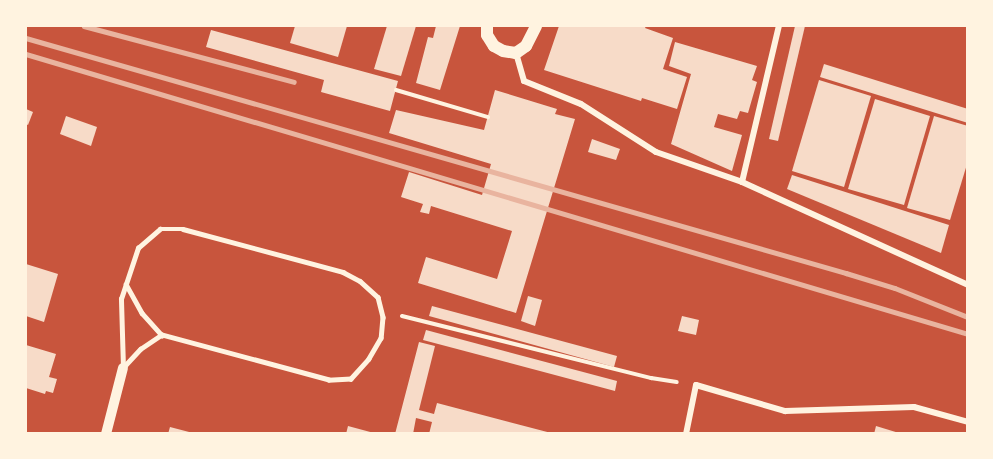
<!DOCTYPE html>
<html>
<head>
<meta charset="utf-8">
<style>
  body { margin:0 }
  #map { position:relative; width:993px; height:459px; overflow:hidden; background:#c8553d; font-family:"Open Sans",sans-serif }
  div>[style] { position:absolute }
  [style*='--x'] { left:calc(var(--x)*1px); top:calc(var(--y)*1px); width:calc(var(--w)*1px); rotate:calc(var(--a)*1deg) }
  .building>* { inset:0; background:#f7dbc8 }
  .path>* { height:4px; margin:-2px; padding:0 2px; transform-origin:2px; border-radius:2px; background:#fff3e0 }
  .service>* { height:4.5px; margin:-2.25px; padding:0 2.25px; transform-origin:2.25px; border-radius:2.25px; background:#fff3e0 }
  .minor>* { height:6px; margin:-3px; padding:0 3px; transform-origin:3px; border-radius:3px; background:#fff3e0 }
  .tertiary>* { height:10px; margin:-5px; padding:0 5px; transform-origin:5px; border-radius:5px; background:#fff3e0 }
  .secondary>* { height:12px; margin:-6px; padding:0 6px; transform-origin:6px; border-radius:6px; background:#fff3e0 }
  .rail>* { height:4.5px; margin:-2.25px; padding:0 2.25px; transform-origin:2.25px; border-radius:2.25px; background:#e9b49f }
  span { translate:-50% -50%; white-space:nowrap; text-align:center; line-height:1.15; -webkit-text-stroke:5px #fff3e0; paint-order:stroke }
  .frame { position:absolute; inset:0; border:27px solid #fff3e0; pointer-events:none }
</style>
</head>
<body>
<div id="map">
  <div class="building">
    <i style="clip-path:polygon(295px 26px,347px 26px,338px 57px,290px 43px)"></i>
    <i style="clip-path:polygon(387px 26px,416px 26px,401px 76px,374px 69px)"></i>
    <i style="clip-path:polygon(436px 26px,460px 26px,440px 90px,416px 83px,428px 37px,433px 38px)"></i>
    <i style="clip-path:polygon(559px 26px,646px 26px,645px 28px,673px 38px,663px 69px,687px 77px,677px 109px,642px 98px,641px 101px,544px 70px)"></i>
    <i style="clip-path:polygon(795px 26px,805px 26px,778px 141px,769px 139px)"></i>
    <i style="clip-path:polygon(211px 30px,398px 81px,390px 111px,321px 92px,324px 80px,206px 47px)"></i>
    <i style="clip-path:polygon(675px 42px,757px 66px,752px 80px,757px 82px,748px 113px,740px 111px,737px 119px,718px 114px,714px 127px,742px 135px,732px 171px,671px 144px,691px 74px,669px 66px)"></i>
    <i style="clip-path:polygon(824px 64px,968px 109px,968px 123px,820px 77px)"></i>
    <i style="clip-path:polygon(819px 80px,871px 96px,844px 187px,792px 171px)"></i>
    <i style="clip-path:polygon(495px 90px,557px 109px,555px 114px,575px 119px,516px 313px,418px 283px,426px 257px,497px 279px,512px 231px,431px 206px,429px 214px,420px 212px,423px 204px,401px 197px,409px 172px,482px 195px,491px 164px,389px 133px,396px 110px,484px 130px)"></i>
    <i style="clip-path:polygon(875px 99px,930px 116px,904px 205px,848px 189px)"></i>
    <i style="clip-path:polygon(26px 109px,33px 112px,28px 125px,26px 124px)"></i>
    <i style="clip-path:polygon(66px 116px,97px 127px,91px 146px,60px 134px)"></i>
    <i style="clip-path:polygon(934px 116px,968px 126px,968px 161px,950px 220px,907px 208px)"></i>
    <i style="clip-path:polygon(592px 139px,620px 149px,616px 160px,588px 152px)"></i>
    <i style="clip-path:polygon(792px 175px,949px 225px,941px 253px,787px 189px)"></i>
    <i style="clip-path:polygon(26px 264px,58px 274px,44px 322px,26px 316px)"></i>
    <i style="clip-path:polygon(528px 296px,542px 300px,535px 326px,521px 321px)"></i>
    <i style="clip-path:polygon(432px 306px,617px 356px,614px 367px,429px 316px)"></i>
    <i style="clip-path:polygon(682px 316px,699px 320px,696px 335px,678px 331px)"></i>
    <i style="clip-path:polygon(426px 330px,617px 381px,615px 391px,423px 340px)"></i>
    <i style="clip-path:polygon(419px 342px,435px 346px,419px 410px,434px 414px,437px 403px,555px 434px,429px 434px,432px 422px,416px 418px,413px 434px,395px 434px)"></i>
    <i style="clip-path:polygon(26px 345px,56px 354px,49px 377px,57px 379px,53px 393px,46px 391px,45px 394px,26px 388px)"></i>
    <i style="clip-path:polygon(348px 426px,374px 433px,374px 434px,346px 434px)"></i>
    <i style="clip-path:polygon(876px 426px,899px 433px,899px 434px,874px 434px)"></i>
    <i style="clip-path:polygon(170px 427px,193px 433px,193px 434px,168px 434px)"></i>
  </div>
  <div class="path">
    <i style="--x:396;--y:90;--w:96;--a:16.4"></i>
    <i style="--x:402;--y:316;--w:257;--a:14"></i>
    <i style="--x:651;--y:378;--w:26;--a:9"></i>
  </div>
  <div class="service">
    <i style="--x:160;--y:229;--w:23;--a:0"></i>
    <i style="--x:183;--y:229;--w:166;--a:15"></i>
    <i style="--x:343;--y:272;--w:19;--a:28"></i>
    <i style="--x:360;--y:281;--w:24;--a:42"></i>
    <i style="--x:378;--y:297;--w:21;--a:76"></i>
    <i style="--x:383;--y:317;--w:21;--a:95"></i>
    <i style="--x:381;--y:338;--w:24;--a:120"></i>
    <i style="--x:369;--y:359;--w:27;--a:132"></i>
    <i style="--x:351;--y:379;--w:22;--a:177"></i>
    <i style="--x:329;--y:380;--w:173;--a:-164.9"></i>
    <i style="--x:162;--y:335;--w:25;--a:146"></i>
    <i style="--x:141;--y:349;--w:26;--a:133"></i>
    <i style="--x:123;--y:368;--w:69;--a:-91.7"></i>
    <i style="--x:121;--y:299;--w:54;--a:-71.6"></i>
    <i style="--x:138;--y:248;--w:29;--a:-41"></i>
    <i style="--x:126;--y:284;--w:33;--a:61"></i>
    <i style="--x:142;--y:313;--w:30;--a:48"></i>
  </div>
  <div class="minor">
    <i style="--x:516;--y:53;--w:29;--a:74"></i>
    <i style="--x:524;--y:81;--w:61;--a:22"></i>
    <i style="--x:581;--y:104;--w:89;--a:32.6"></i>
    <i style="--x:656;--y:152;--w:91;--a:19.2"></i>
    <i style="--x:742;--y:182;--w:248;--a:24.5"></i>
    <i style="--x:742;--y:182;--w:160;--a:-76.7"></i>
    <i style="--x:686;--y:434;--w:50;--a:-78.5"></i>
    <i style="--x:696;--y:385;--w:93;--a:16.3"></i>
    <i style="--x:785;--y:411;--w:129;--a:-1.8"></i>
    <i style="--x:914;--y:407;--w:56;--a:15.5"></i>
  </div>
  <div class="tertiary">
    <i style="--x:106;--y:434;--w:68;--a:-75.6"></i>
  </div>
  <div class="secondary">
    <i style="--x:487;--y:26;--w:9;--a:90"></i>
    <i style="--x:487;--y:35;--w:13;--a:58"></i>
    <i style="--x:494;--y:46;--w:10;--a:29"></i>
    <i style="--x:503;--y:51;--w:13;--a:9"></i>
    <i style="--x:516;--y:53;--w:12;--a:-35"></i>
    <i style="--x:526;--y:46;--w:22;--a:-63"></i>
  </div>
  <div class="rail">
    <i style="--x:84;--y:26;--w:217;--a:14.9"></i>
    <i style="--x:26;--y:38;--w:853;--a:15.99"></i>
    <i style="--x:846;--y:273;--w:51;--a:17"></i>
    <i style="--x:895;--y:288;--w:79;--a:21.7"></i>
    <i style="--x:26;--y:54;--w:983;--a:16.55"></i>
  </div>
  <div class="frame"></div>
</div>
</body>
</html>
